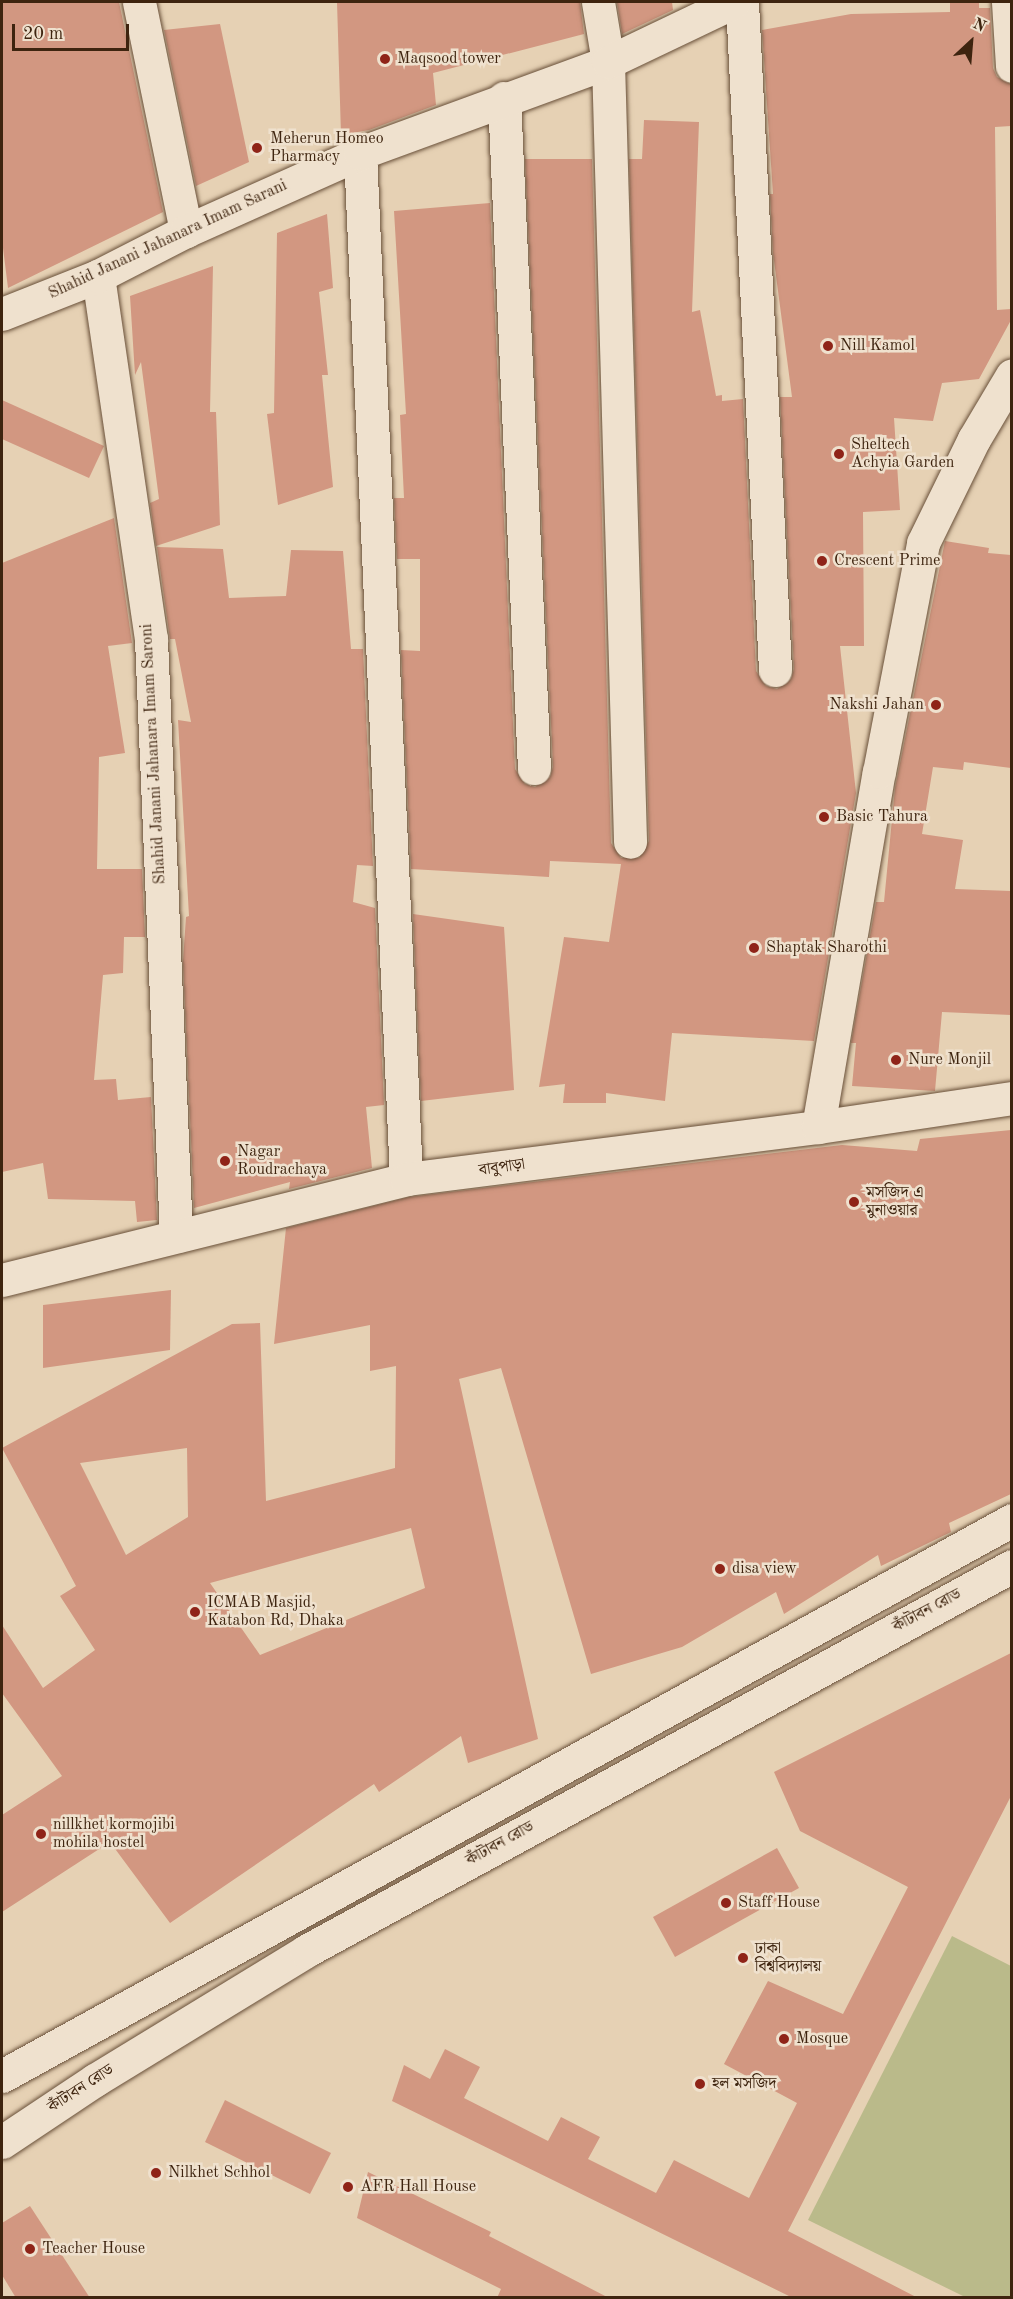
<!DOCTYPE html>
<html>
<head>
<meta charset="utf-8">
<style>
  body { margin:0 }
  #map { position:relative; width:1013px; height:2299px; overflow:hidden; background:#e6d1b4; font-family:"Old Standard TT","Noto Serif Bengali",serif }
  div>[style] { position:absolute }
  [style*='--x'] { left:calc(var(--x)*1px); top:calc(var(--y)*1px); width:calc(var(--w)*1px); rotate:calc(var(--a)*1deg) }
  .green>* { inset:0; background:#baba8a }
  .building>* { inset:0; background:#d29781 }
  .roads { filter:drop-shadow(0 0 2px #684f38) drop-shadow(0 0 2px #684f38) }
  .street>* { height:33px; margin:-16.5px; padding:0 16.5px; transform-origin:16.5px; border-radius:16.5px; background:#efe1ce }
  .secondary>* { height:33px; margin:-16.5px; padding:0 16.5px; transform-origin:16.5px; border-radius:16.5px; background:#efe1ce }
  .dots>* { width:16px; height:16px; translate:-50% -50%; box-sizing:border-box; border:3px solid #efe1ce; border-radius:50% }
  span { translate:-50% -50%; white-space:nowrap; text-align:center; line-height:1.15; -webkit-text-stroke:5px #efe1ce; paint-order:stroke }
  .poi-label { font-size:16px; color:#3e240f }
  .left { translate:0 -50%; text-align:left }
  .right { translate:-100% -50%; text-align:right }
  .street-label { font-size:16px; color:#3e240f }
  .frame { position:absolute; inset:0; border:3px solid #3e240f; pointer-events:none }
  .north { position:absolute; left:941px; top:12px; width:60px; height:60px; -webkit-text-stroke:4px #efe1ce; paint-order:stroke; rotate:26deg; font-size:16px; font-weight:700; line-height:24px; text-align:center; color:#3e240f }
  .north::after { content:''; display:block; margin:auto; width:21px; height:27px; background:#3e240f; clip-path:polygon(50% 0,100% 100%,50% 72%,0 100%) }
  .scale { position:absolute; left:12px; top:24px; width:117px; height:27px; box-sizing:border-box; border:3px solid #3e240f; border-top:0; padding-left:8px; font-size:18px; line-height:21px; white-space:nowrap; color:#3e240f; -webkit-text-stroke:4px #efe1ce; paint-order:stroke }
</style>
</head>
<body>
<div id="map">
  <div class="green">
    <i style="clip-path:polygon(952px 1936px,1011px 1966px,1011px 2297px,965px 2297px,808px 2220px)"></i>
  </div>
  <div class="building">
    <i style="clip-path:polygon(2px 2px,119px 2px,163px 212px,8px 288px,2px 240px)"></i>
    <i style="clip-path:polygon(337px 2px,580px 2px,584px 34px,433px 73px,436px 105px,369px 130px,341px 135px)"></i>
    <i style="clip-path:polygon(617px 2px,672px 2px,673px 10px,622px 34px)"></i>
    <i style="clip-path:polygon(950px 2px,979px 2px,979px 8px,990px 8px,993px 68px,997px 77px,1011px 84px,1011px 126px,995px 127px,997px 310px,1011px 309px,1011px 320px,979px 379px,942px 383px,933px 421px,894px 418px,900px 510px,863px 512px,864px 646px,840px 646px,856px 793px,814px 1041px,672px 1033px,665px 1101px,606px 1093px,606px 1103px,563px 1103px,565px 1084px,539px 1087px,564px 937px,609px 942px,621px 864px,550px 861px,549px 877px,411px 869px,401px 650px,420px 651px,420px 559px,397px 559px,394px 498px,404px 498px,400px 415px,406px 414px,394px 211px,490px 203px,515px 769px,525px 784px,535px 787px,550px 777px,553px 767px,525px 159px,592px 159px,611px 843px,621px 858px,639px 858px,649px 841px,629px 159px,642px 159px,644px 120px,699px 122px,692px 312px,700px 310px,716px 396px,722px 395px,722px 401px,743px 399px,756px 671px,766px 686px,777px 689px,791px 679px,794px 669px,780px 397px,792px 397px,773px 253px,770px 194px,773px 194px,762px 30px,851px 14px,950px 12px)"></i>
    <i style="clip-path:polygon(220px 24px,249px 162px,196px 186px,164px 30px)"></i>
    <i style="clip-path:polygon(327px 214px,333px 288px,319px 292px,328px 375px,322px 375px,333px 487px,278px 505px,267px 414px,274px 413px,277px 233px)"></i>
    <i style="clip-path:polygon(213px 266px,210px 412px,216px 412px,220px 525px,156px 546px,150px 503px,159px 499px,141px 362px,135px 375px,130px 296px)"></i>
    <i style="clip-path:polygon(2px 400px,104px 446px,89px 478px,2px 439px)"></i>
    <i style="clip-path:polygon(114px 518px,132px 643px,108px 646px,125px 753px,99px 757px,97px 869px,142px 869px,145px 937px,124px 937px,123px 973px,103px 975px,94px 1080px,116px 1079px,118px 1100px,151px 1097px,157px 1220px,137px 1222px,135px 1201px,48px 1199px,43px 1163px,2px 1172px,2px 563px)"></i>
    <i style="clip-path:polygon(945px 541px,989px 548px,988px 553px,1011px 555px,1011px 768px,964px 762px,963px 770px,933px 767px,922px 834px,963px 840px,955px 889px,1011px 891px,1011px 1015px,942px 1012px,935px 1091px,852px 1086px,856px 1043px,851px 1043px,876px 902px,884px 902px,895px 788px)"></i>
    <i style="clip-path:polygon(157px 547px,223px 549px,229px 598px,286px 596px,291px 550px,343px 551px,351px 649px,363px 649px,373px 866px,357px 865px,353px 902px,375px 908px,384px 1105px,366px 1107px,372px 1168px,289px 1189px,290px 1182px,194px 1208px,183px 961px,186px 917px,189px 916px,178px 720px,191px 722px,175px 639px,170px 639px)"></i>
    <i style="clip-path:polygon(413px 914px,504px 927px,514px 1090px,421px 1101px)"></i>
    <i style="clip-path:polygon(evenodd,1011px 1130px,1011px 1494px,949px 1523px,951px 1532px,881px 1566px,878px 1555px,784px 1614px,776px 1592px,682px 1647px,591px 1674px,501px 1368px,459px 1379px,538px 1739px,468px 1763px,461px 1736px,379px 1792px,374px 1784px,170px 1923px,110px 1842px,2px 1912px,2px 1815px,62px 1776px,2px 1693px,2px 1625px,43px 1688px,95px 1650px,60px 1596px,76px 1586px,2px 1448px,232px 1324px,260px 1323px,266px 1501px,395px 1468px,396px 1366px,370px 1371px,370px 1325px,274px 1344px,286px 1228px,409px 1197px,842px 1145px,917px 1151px,920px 1139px,1011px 1130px,187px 1448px,188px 1517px,126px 1555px,80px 1463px,187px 1448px,1011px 1130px,411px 1528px,425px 1588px,260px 1655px,210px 1583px,411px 1528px)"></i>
    <i style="clip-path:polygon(171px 1290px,170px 1350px,43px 1368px,43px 1305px)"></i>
    <i style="clip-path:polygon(1011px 1653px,1011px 1796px,788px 2231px,918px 2298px,793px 2298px,392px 2101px,404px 2065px,430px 2079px,445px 2049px,480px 2067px,464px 2098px,548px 2141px,561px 2117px,600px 2137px,588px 2159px,656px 2193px,674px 2160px,749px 2198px,797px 2103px,724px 2064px,768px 1981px,843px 2014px,908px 1887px,800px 1831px,774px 1772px)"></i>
    <i style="clip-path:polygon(777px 1848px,799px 1888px,675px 1957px,653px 1917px)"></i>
    <i style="clip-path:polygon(225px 2100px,331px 2153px,310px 2194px,205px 2142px)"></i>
    <i style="clip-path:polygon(368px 2172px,491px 2232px,489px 2236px,609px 2298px,497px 2298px,501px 2289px,357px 2218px)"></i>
    <i style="clip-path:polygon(30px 2206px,90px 2298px,16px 2298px,2px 2275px,2px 2223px)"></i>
  </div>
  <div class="roads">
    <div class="street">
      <i style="--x:139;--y:2;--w:234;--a:78.4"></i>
      <i style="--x:598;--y:2;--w:61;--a:80.5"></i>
      <i style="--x:608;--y:62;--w:780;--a:88.38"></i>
      <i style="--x:742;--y:2;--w:669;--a:87.17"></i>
      <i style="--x:1008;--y:2;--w:64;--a:86.4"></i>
      <i style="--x:504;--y:98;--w:671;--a:87.44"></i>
      <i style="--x:360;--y:153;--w:1027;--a:87.43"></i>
      <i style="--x:98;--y:276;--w:367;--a:81.7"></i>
      <i style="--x:151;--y:639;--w:598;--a:87.6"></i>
      <i style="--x:818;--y:1127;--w:360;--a:-80.3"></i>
      <i style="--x:879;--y:772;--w:233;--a:-79.1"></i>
      <i style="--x:923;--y:543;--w:116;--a:-63.9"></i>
      <i style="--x:974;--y:439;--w:74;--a:-59.3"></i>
      <i style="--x:2;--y:1280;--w:416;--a:-14"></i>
      <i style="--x:406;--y:1179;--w:415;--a:-7.2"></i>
      <i style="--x:818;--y:1127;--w:196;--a:-8.5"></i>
    </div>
    <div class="secondary">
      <i style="--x:2;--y:314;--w:103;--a:-21.6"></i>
      <i style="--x:98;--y:276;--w:99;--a:-27.1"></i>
      <i style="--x:186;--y:231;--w:191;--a:-24.1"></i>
      <i style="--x:360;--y:153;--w:264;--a:-20.1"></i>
      <i style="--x:608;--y:62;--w:140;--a:-25.5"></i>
      <i style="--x:2;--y:2076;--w:1153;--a:-28.83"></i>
      <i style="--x:2;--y:2142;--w:112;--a:-33.7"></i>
      <i style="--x:95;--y:2080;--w:247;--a:-31.4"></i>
      <i style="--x:306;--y:1951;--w:804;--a:-28.6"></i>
    </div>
  </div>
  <div class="dots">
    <i style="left:385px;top:59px;background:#8f2418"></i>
    <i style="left:257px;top:148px;background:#8f2418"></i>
    <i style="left:828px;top:346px;background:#8f2418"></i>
    <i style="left:839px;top:454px;background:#8f2418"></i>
    <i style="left:822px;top:561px;background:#8f2418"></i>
    <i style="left:936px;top:705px;background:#8f2418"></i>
    <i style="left:824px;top:817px;background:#8f2418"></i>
    <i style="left:754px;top:948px;background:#8f2418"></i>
    <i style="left:896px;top:1060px;background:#8f2418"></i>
    <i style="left:225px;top:1161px;background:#8f2418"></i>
    <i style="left:854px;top:1202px;background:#8f2418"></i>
    <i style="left:720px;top:1569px;background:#8f2418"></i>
    <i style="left:195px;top:1612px;background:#8f2418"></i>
    <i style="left:41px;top:1834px;background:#8f2418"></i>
    <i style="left:726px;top:1903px;background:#8f2418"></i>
    <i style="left:743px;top:1958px;background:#8f2418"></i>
    <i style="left:784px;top:2039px;background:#8f2418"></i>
    <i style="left:700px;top:2084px;background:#8f2418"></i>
    <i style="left:156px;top:2173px;background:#8f2418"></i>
    <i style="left:348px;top:2187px;background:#8f2418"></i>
    <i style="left:30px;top:2249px;background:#8f2418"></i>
  </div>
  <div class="poi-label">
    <span class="left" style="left:397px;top:59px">Maqsood tower</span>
    <span class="left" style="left:270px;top:148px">Meherun Homeo<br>Pharmacy</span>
    <span class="left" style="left:840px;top:346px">Nill Kamol</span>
    <span class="left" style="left:851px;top:454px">Sheltech<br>Achyia Garden</span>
    <span class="left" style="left:834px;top:561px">Crescent Prime</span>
    <span class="right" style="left:924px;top:705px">Nakshi Jahan</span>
    <span class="left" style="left:836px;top:817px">Basic Tahura</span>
    <span class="left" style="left:766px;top:948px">Shaptak Sharothi</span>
    <span class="left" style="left:908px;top:1060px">Nure Monjil</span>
    <span class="left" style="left:237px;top:1161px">Nagar<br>Roudrachaya</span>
    <span class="left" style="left:866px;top:1202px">মসজিদ এ<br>মুনাওয়ার</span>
    <span class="left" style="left:732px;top:1569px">disa view</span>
    <span class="left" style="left:207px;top:1612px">ICMAB Masjid,<br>Katabon Rd, Dhaka</span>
    <span class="left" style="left:53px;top:1834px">nillkhet kormojibi<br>mohila hostel</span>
    <span class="left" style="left:738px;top:1903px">Staff House</span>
    <span class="left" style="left:755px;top:1958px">ঢাকা<br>বিশ্ববিদ্যালয়</span>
    <span class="left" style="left:796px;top:2039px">Mosque</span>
    <span class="left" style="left:712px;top:2084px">হল মসজিদ</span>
    <span class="left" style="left:168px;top:2173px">Nilkhet Schhol</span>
    <span class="left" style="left:360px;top:2187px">AFR Hall House</span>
    <span class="left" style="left:42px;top:2249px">Teacher House</span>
  </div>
  <div class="street-label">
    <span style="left:168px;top:240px;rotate:-25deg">Shahid Janani Jahanara Imam Sarani</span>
    <span style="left:154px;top:754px;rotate:-93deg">Shahid Janani Jahanara Imam Saroni</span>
    <span style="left:502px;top:1168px;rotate:-8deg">বাবুপাড়া</span>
    <span style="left:927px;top:1611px;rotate:-28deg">কাঁটাবন রোড</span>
    <span style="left:500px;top:1844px;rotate:-29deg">কাঁটাবন রোড</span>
    <span style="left:81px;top:2089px;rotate:-33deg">কাঁটাবন রোড</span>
  </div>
  <div class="frame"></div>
  <div class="north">N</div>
  <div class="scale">20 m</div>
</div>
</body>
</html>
